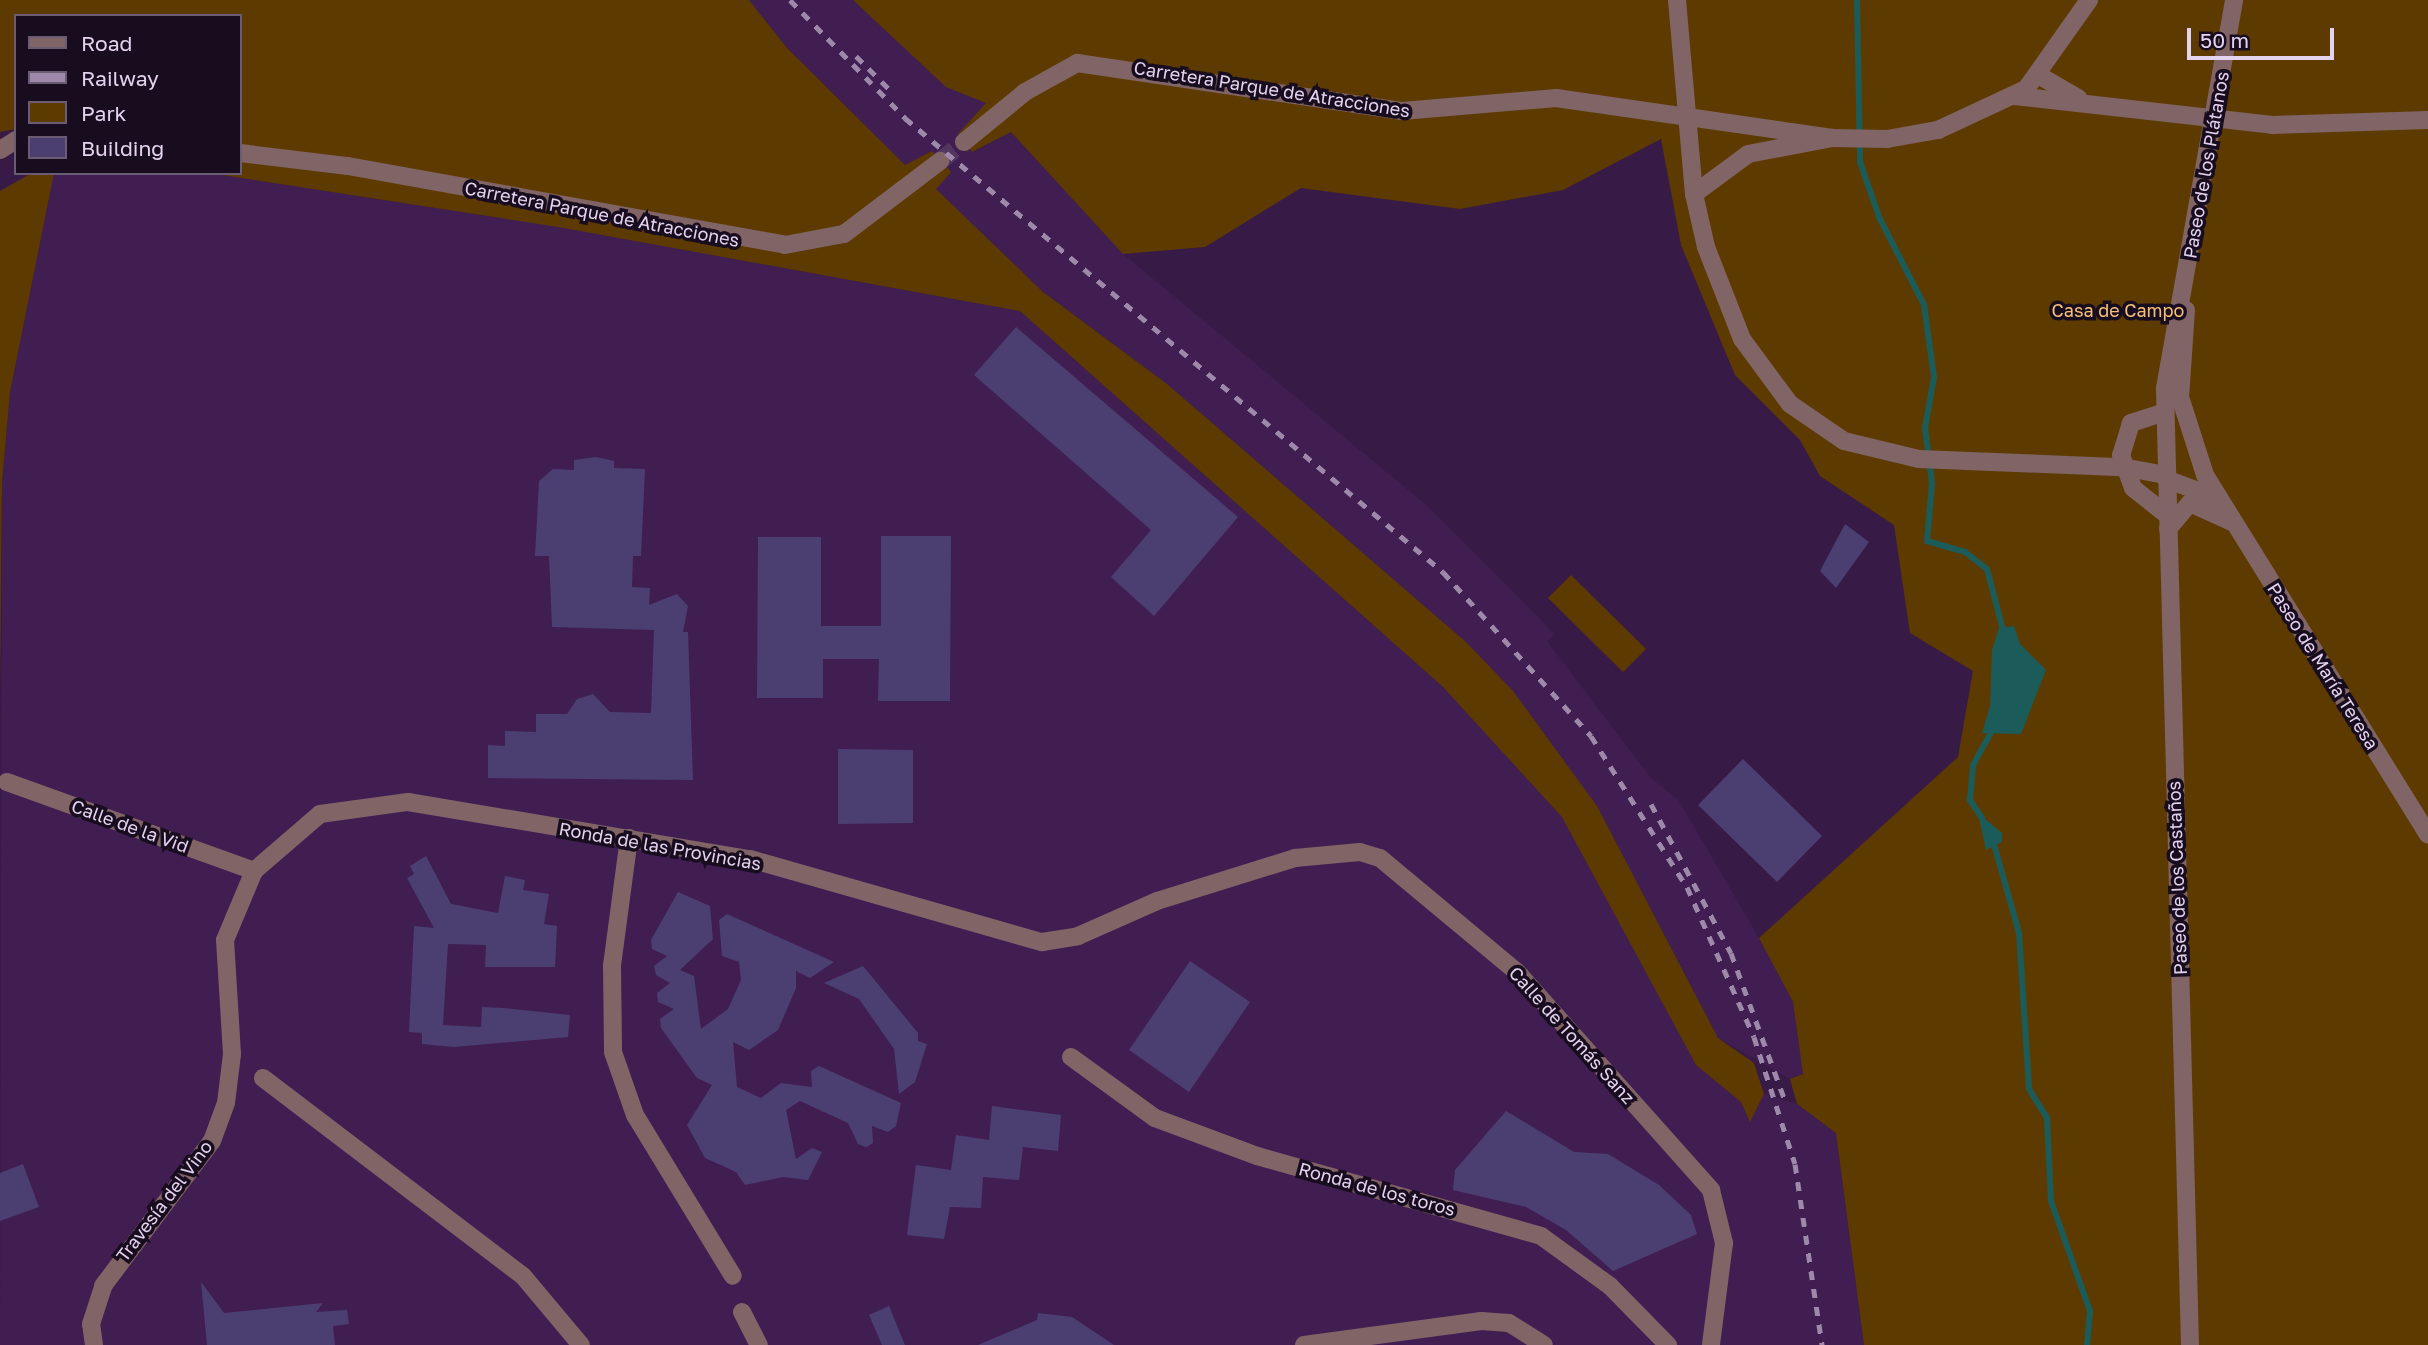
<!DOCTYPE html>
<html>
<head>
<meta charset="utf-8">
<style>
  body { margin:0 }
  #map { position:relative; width:2428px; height:1345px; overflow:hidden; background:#371a46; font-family:"Golos Text",sans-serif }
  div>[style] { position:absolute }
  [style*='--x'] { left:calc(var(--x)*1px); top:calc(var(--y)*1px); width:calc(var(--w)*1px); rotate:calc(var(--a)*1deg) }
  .built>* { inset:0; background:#401e52 }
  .green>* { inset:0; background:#5d3b00 }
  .water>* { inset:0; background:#1b5c5a }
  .stream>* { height:6px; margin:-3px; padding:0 3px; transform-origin:3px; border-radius:3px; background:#1b5c5a }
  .building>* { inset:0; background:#4b3f72 }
  .minor-tunnel>* { height:18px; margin-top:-9px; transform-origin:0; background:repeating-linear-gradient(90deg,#51365f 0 18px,transparent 0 27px) }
  .minor>* { height:18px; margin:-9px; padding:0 9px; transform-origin:9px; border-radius:9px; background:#816466 }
  .rail>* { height:5px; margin-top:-2.5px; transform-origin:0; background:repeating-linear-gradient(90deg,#9f89ab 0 9px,transparent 0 18px) }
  span { translate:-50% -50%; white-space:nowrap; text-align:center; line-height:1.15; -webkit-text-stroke:7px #180c1f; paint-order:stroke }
  .street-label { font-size:18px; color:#e4d3ef }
  .park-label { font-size:18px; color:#f7c078 }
  .legend { position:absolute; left:14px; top:14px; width:228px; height:161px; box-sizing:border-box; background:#180c1f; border:2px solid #6a5c72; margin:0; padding:9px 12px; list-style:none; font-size:21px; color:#e4d3ef }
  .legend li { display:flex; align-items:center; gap:14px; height:35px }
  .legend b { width:35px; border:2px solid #6a5c72 }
  .scale { position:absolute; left:2187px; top:28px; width:147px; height:32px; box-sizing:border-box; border:4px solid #e4d3ef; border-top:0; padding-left:9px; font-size:21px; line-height:24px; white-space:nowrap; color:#e4d3ef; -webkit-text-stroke:5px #180c1f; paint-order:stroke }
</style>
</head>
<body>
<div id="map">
  <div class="built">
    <i style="clip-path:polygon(749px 0,853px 0,946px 86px,986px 103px,973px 152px,1011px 132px,1123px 254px,1425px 504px,1539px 618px,1554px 634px,1547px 641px,1650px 777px,1679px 801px,1759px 938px,1793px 1002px,1803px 1074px,1790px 1079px,1718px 1038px,1597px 806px,1466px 642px,1167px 384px,1043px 292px,935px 189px,932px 151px,905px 165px,787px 48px)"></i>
    <i style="clip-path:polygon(54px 173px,209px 173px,559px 227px,1020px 311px,1443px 687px,1563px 817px,1696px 1065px,1741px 1102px,1750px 1121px,1764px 1094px,1797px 1104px,1836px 1133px,1864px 1345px,0 1345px,2px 482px,10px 392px)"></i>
  </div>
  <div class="green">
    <i style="clip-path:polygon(0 0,749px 0,787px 48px,905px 165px,932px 151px,951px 172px,936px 189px,1043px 292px,1167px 384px,1466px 642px,1513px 691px,1597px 806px,1718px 1038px,1754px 1063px,1764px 1094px,1750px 1122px,1741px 1102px,1696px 1065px,1562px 817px,1443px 687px,1020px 311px,558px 227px,209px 173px,240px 173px,240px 16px,16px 16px,16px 129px,0 132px)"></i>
    <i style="clip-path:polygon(853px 0,2428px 0,2428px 1345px,1864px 1345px,1836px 1133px,1797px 1104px,1790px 1079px,1803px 1074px,1793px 1002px,1759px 938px,1958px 757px,1973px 671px,1910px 633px,1894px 525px,1820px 476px,1800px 440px,1735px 375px,1681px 245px,1661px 139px,1563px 190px,1460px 209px,1301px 188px,1205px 247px,1123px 254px,1011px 132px,972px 152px,958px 134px,986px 103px,946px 87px)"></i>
    <i style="clip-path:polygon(32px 173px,54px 173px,10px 392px,2px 482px,0 694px,0 191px)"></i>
    <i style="clip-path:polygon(1571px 575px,1646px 649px,1623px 672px,1548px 598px)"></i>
  </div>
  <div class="water">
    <i style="clip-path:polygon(2014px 626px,2020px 644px,2046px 670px,2021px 734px,1982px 733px,1990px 706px,1992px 650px,1999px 628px)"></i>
    <i style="clip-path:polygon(1978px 813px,2002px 833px,2002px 842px,1986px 850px)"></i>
  </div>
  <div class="stream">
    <i style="--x:1857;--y:0;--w:162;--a:88.9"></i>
    <i style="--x:1860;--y:162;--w:58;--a:70.9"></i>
    <i style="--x:1879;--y:217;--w:99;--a:62.9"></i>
    <i style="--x:1924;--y:305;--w:73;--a:82.1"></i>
    <i style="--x:1934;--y:377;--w:52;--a:100"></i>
    <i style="--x:1925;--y:428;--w:55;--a:82.7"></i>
    <i style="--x:1932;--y:483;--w:58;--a:94.9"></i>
    <i style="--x:1927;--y:541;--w:40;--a:16"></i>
    <i style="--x:1965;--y:552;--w:28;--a:38"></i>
    <i style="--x:1987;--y:569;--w:67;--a:75.3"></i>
    <i style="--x:1982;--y:818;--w:22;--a:-124"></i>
    <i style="--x:1970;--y:800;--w:35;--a:-85"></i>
    <i style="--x:1973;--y:765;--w:43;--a:-61.1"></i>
    <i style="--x:1993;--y:841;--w:96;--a:74.2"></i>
    <i style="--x:2019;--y:933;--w:156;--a:86.3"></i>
    <i style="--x:2029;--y:1089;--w:34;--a:58"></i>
    <i style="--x:2047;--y:1118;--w:83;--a:87.2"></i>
    <i style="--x:2051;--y:1201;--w:117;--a:70.5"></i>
    <i style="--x:2090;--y:1311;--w:34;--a:95"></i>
  </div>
  <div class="building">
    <i style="clip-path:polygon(1016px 327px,1238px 517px,1154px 616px,1111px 577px,1151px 530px,974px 375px)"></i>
    <i style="clip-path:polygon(596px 457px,614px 461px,614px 468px,645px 469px,641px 556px,633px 556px,632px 587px,650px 588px,649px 605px,677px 594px,688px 606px,683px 632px,688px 632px,693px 780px,488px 778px,488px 745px,505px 746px,505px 731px,536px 732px,536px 714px,567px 714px,577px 699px,593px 694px,610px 712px,651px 713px,654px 630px,552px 627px,549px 556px,535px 556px,539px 481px,553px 469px,574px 470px,574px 460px)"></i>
    <i style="clip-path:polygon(1845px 524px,1869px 542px,1836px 588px,1820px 571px)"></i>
    <i style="clip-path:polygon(881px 536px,951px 536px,950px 701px,878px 701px,879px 659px,823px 659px,823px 698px,757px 698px,758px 537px,821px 537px,821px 626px,881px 626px)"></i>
    <i style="clip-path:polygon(838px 749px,913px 750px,913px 823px,838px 824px)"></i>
    <i style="clip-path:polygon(1743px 759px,1822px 836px,1777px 882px,1698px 805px)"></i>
    <i style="clip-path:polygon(426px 856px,451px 904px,498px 913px,505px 876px,525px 880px,523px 890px,549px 894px,544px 924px,557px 926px,555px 967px,485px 967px,486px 945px,448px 944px,443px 1025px,481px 1027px,482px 1007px,503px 1008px,570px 1015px,568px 1037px,454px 1047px,422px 1044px,422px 1033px,409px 1032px,414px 926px,434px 928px,407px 878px,414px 874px,410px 866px)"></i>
    <i style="clip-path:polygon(678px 892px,710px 906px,713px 939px,680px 970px,694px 976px,701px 1029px,728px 1009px,741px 980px,739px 962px,722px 956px,719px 920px,727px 914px,834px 962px,810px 978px,796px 971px,796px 988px,778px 1030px,749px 1050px,733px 1042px,737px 1087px,761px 1098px,781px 1083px,812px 1087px,811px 1071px,819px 1066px,901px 1103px,896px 1126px,888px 1132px,872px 1126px,873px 1143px,866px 1147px,858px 1144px,848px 1123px,800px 1101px,786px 1110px,796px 1159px,812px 1148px,822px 1152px,808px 1180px,783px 1177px,745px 1185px,736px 1172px,705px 1158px,687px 1125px,712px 1085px,697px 1078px,661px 1028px,660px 1019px,674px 1009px,658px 1002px,657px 993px,670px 983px,656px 975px,654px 966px,667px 956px,652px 949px,651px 940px)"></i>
    <i style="clip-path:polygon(1190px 961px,1250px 1002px,1189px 1092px,1129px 1050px)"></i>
    <i style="clip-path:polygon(863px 966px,918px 1033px,918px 1041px,927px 1044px,915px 1082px,899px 1094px,894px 1049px,859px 999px,824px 983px)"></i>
    <i style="clip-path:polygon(992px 1106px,1061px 1115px,1058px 1151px,1023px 1147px,1019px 1180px,983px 1177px,981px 1208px,950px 1207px,944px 1239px,907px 1235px,916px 1165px,951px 1170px,956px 1135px,989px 1140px)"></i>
    <i style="clip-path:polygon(1506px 1111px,1574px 1152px,1608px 1154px,1659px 1185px,1691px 1215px,1697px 1234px,1613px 1271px,1566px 1230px,1526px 1207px,1453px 1190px,1455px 1170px)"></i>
    <i style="clip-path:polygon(23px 1164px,39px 1207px,0 1221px,0 1173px)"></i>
    <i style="clip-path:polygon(201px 1282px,224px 1313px,323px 1303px,316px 1312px,347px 1310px,349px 1324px,333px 1326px,335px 1345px,207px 1345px)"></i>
    <i style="clip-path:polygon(889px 1306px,905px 1345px,882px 1345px,869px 1315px)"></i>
    <i style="clip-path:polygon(1038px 1313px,1072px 1317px,1114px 1345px,978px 1345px,1037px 1320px)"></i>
  </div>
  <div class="minor-tunnel">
    <i style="--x:940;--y:161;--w:31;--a:-38"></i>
  </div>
  <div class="minor">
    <i style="--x:1677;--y:0;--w:195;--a:85"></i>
    <i style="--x:1694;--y:194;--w:54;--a:77.2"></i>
    <i style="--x:1706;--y:247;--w:99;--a:68.6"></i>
    <i style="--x:1742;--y:339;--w:81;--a:53.6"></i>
    <i style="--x:1790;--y:404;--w:65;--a:34.4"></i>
    <i style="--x:1844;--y:441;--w:77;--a:13.5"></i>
    <i style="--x:1919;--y:459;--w:203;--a:2.3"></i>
    <i style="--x:2122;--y:467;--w:45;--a:10.3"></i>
    <i style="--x:2040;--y:76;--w:44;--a:30.1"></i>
    <i style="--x:2015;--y:96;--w:259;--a:6.4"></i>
    <i style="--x:2272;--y:125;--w:156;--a:-1.8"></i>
    <i style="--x:964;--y:142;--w:79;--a:-39.3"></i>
    <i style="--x:1025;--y:92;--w:60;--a:-29.1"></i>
    <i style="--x:1077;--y:63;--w:329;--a:8.4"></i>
    <i style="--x:1402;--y:111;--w:155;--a:-4.8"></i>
    <i style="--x:1556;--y:98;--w:279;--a:8.2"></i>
    <i style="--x:1832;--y:138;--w:55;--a:1"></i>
    <i style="--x:1887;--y:139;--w:52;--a:-10"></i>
    <i style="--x:1938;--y:130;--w:97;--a:-25"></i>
    <i style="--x:2026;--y:89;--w:109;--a:-54.7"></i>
    <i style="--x:0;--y:150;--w:19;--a:-32"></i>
    <i style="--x:240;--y:153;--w:109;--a:6.9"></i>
    <i style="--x:348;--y:166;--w:444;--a:10.2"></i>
    <i style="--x:785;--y:245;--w:60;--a:-10.6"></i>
    <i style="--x:844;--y:234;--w:121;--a:-37.2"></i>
    <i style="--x:1694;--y:194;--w:67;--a:-36.5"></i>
    <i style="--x:1748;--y:154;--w:86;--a:-10.8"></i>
    <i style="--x:2186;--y:310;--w:87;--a:93.9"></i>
    <i style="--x:2180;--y:397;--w:82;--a:72.2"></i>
    <i style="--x:2205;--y:475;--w:423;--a:58.2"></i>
    <i style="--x:2165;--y:412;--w:36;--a:162"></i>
    <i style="--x:2131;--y:423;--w:34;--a:107"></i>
    <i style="--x:2121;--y:455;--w:35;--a:70"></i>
    <i style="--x:2133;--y:488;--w:43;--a:38.5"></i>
    <i style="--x:2166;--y:479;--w:54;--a:20.4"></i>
    <i style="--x:2168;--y:529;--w:34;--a:-50"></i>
    <i style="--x:2190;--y:503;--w:46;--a:24.3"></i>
    <i style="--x:7;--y:782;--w:263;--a:19.8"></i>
    <i style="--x:629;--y:838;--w:129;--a:97.6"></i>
    <i style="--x:612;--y:966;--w:86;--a:89.3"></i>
    <i style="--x:613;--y:1052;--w:67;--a:70.8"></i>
    <i style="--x:635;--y:1115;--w:188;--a:58.7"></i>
    <i style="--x:1071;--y:1057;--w:104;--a:36"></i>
    <i style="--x:1155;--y:1118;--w:109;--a:20.4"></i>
    <i style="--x:1257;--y:1156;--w:295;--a:15.7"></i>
    <i style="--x:1541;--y:1236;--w:85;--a:35.9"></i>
    <i style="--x:1610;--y:1286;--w:83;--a:45.5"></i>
    <i style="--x:263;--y:1078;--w:327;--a:37.3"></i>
    <i style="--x:523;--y:1276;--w:90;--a:50"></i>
    <i style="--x:742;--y:1312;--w:37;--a:63"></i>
    <i style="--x:94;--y:1345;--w:21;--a:-98"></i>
    <i style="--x:91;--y:1324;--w:40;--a:-72"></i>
    <i style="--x:103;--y:1286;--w:181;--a:-53.1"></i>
    <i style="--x:212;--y:1141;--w:40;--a:-69.8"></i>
    <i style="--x:226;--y:1103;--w:49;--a:-83"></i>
    <i style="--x:232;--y:1054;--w:114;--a:-93.5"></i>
    <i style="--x:225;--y:940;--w:75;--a:-67.2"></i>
    <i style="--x:254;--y:871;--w:87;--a:-40.8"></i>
    <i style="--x:320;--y:814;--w:89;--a:-7.8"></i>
    <i style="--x:408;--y:802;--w:347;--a:9.5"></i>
    <i style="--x:750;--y:859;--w:304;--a:15.9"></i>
    <i style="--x:1042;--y:942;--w:36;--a:-9"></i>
    <i style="--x:1078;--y:936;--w:86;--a:-23.9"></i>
    <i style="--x:1157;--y:901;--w:145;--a:-17.3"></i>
    <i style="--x:1295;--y:858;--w:65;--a:-5.3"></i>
    <i style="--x:1360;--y:852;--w:21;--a:17"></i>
    <i style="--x:1380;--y:858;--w:178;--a:39.8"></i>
    <i style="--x:1517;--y:972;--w:292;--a:48.3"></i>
    <i style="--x:1711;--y:1190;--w:55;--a:76.2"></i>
    <i style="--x:1724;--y:1243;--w:103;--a:97.3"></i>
    <i style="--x:1304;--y:1345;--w:179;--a:-7.7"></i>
    <i style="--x:1481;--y:1321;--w:28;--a:4"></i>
    <i style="--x:1509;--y:1323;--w:41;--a:32.2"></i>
    <i style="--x:2190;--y:1345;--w:957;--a:-91.5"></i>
    <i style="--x:2165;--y:388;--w:394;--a:-79.9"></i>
  </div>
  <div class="rail">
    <i style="--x:790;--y:0;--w:165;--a:45.7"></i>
    <i style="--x:905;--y:118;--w:704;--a:40.16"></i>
    <i style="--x:1443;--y:572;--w:221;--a:47.9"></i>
    <i style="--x:1591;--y:736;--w:179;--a:57.6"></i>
    <i style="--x:1687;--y:887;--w:164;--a:65.9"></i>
    <i style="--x:1754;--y:1037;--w:133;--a:72.1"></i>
    <i style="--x:1795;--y:1164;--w:183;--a:81.5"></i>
    <i style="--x:856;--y:56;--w:52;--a:45"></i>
    <i style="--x:1651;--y:804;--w:169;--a:61.8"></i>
    <i style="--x:1731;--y:953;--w:160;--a:69.9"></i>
  </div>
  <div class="street-label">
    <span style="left:1272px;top:89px;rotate:9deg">Carretera Parque de Atracciones</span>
    <span style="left:2206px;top:165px;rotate:-80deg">Paseo de los Plátanos</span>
    <span style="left:602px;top:214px;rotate:11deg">Carretera Parque de Atracciones</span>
    <span style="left:2323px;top:666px;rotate:58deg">Paseo de María Teresa</span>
    <span style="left:130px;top:826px;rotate:20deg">Calle de la Vid</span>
    <span style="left:660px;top:846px;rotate:10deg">Ronda de las Provincias</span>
    <span style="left:2177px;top:878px;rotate:-92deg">Paseo de los Castaños</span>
    <span style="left:1572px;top:1035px;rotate:48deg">Calle de Tomás Sanz</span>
    <span style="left:1377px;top:1189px;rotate:15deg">Ronda de los toros</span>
    <span style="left:164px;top:1201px;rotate:-53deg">Travesía del Vino</span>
  </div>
  <div class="park-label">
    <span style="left:2118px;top:310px">Casa de Campo</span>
  </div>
  <ul class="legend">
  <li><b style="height:9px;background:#816466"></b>Road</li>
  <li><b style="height:9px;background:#9f89ab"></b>Railway</li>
  <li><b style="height:19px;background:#5d3b00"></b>Park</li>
  <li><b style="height:19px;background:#4b3f72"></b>Building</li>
  </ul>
  <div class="scale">50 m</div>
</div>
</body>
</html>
